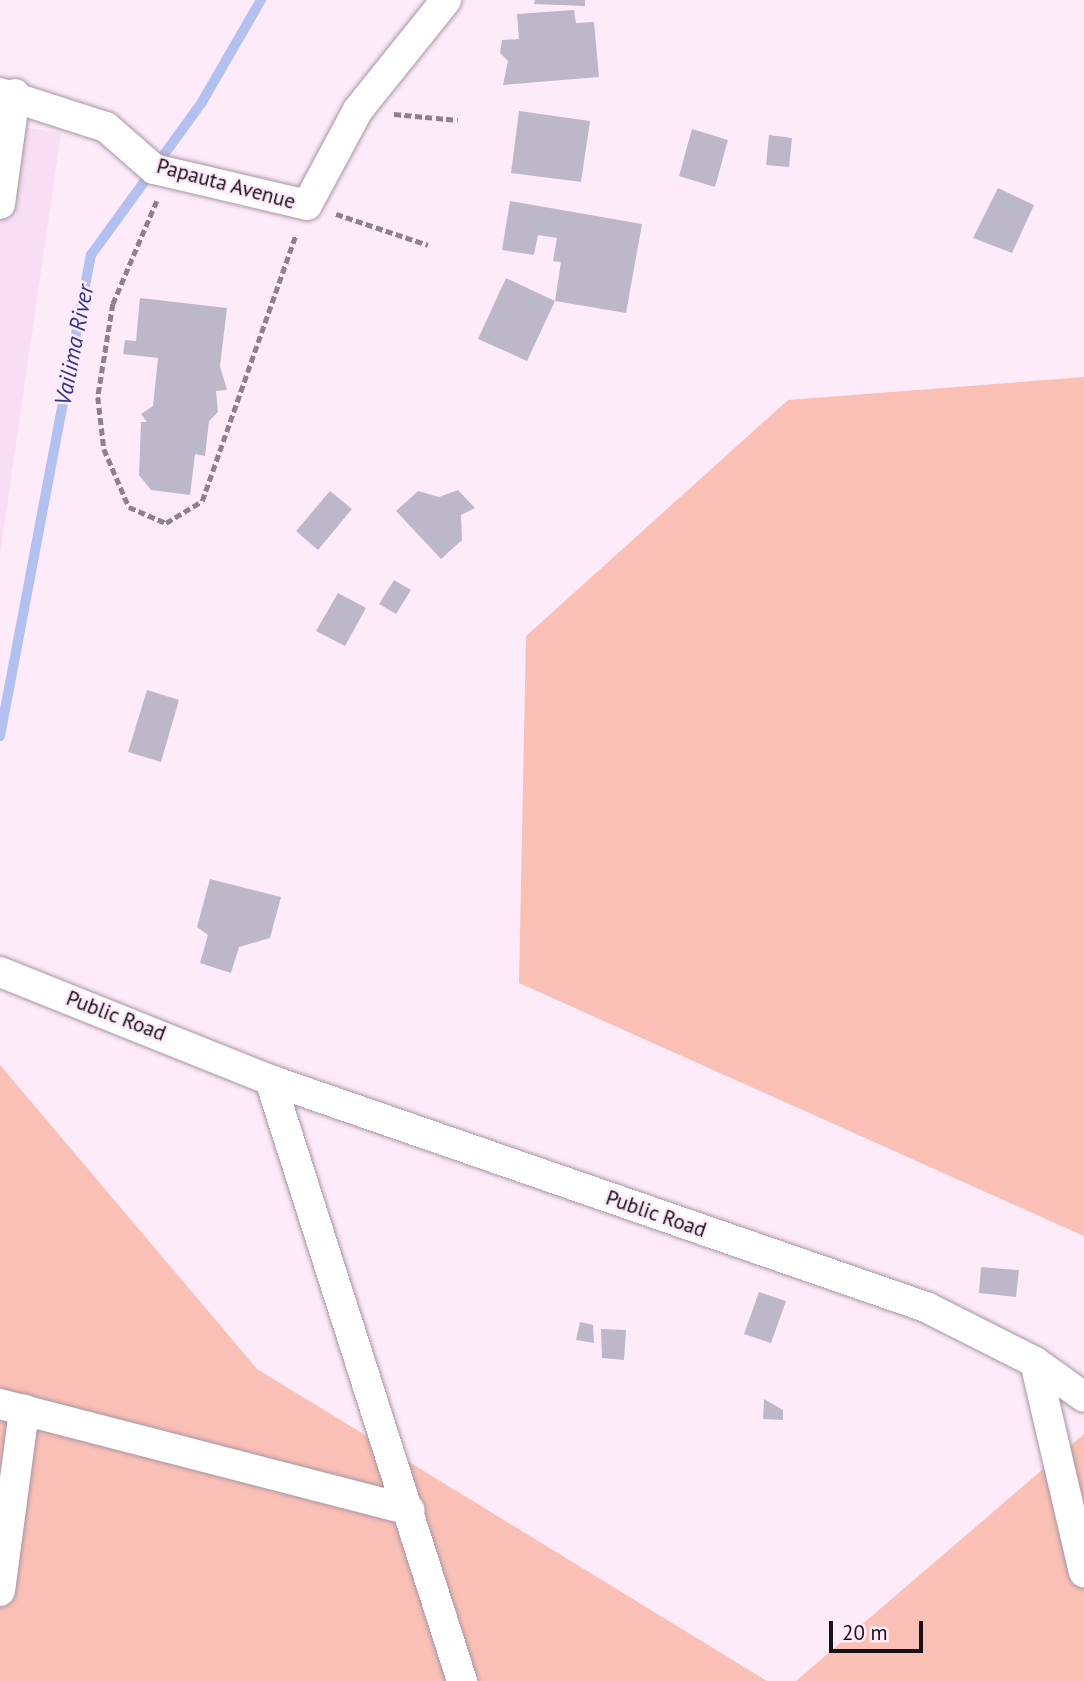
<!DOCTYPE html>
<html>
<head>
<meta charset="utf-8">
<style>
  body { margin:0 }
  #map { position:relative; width:1084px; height:1681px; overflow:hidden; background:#feebfa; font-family:"PT Sans",sans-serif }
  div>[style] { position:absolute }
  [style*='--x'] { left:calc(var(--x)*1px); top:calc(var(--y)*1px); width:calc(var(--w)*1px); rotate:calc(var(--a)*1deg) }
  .built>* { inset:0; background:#f7def2 }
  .green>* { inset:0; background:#fbc0b5 }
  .stream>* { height:10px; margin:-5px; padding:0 5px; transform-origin:5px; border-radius:5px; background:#b2c0f2 }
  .building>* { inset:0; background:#bdb7ca }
  .path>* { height:4.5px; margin-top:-2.25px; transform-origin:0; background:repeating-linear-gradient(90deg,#8e818b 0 7px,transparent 0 10.5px) }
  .roads { filter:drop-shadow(0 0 2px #a695a3) drop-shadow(0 0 2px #a695a3) }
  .street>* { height:30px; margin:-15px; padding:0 15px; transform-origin:15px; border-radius:15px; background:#fff }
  span { translate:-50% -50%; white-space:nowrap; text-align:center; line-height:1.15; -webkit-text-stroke:5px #feebfa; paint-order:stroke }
  .street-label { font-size:21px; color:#181217 }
  .water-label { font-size:23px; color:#2a3390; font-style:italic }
  .scale { position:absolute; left:829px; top:1621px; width:94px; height:32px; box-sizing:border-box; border:4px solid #181217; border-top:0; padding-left:9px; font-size:21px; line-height:24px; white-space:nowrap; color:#181217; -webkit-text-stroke:5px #feebfa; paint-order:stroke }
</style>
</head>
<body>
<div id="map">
  <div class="built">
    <i style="clip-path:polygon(0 123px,61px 133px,0 555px)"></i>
  </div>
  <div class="green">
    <i style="clip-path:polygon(1084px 377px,1084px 1236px,519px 983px,526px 636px,788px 400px)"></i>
    <i style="clip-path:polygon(0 1065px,257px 1369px,767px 1681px,0 1681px)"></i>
    <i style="clip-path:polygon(1084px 1434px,1084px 1681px,796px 1681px)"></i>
  </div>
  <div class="stream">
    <i style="--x:0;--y:736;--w:490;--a:-79.3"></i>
    <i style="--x:91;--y:255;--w:189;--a:-54"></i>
    <i style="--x:202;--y:102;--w:118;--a:-60"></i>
  </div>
  <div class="building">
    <i style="clip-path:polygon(535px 0,585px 0,585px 6px,534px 4px)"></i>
    <i style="clip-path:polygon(574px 10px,576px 23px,594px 22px,599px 77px,503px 85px,508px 61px,500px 53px,502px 40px,519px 39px,517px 14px)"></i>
    <i style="clip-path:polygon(519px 111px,590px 121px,581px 182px,511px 173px)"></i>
    <i style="clip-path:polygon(692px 129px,728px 140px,715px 187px,679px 176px)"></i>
    <i style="clip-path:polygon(769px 135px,792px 138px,789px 167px,766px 165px)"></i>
    <i style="clip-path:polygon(998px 188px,1034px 205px,1012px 253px,973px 238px)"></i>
    <i style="clip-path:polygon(510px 201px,642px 224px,626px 313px,555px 301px,561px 262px,553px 261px,557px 238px,538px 235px,534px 255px,502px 250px)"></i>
    <i style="clip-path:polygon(506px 278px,555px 301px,527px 361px,478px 339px)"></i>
    <i style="clip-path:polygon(140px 298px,227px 308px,220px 366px,227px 390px,216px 391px,218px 412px,209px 421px,205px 456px,195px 454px,190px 495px,151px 490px,139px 475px,141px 422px,147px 422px,141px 414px,153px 406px,158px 358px,123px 354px,125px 340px,136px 341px)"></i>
    <i style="clip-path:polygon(458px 490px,475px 508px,461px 515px,462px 540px,441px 559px,396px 511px,418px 491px,439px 497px)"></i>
    <i style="clip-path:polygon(330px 491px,352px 509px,318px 550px,296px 531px)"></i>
    <i style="clip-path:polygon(394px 580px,411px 590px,396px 614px,379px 604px)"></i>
    <i style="clip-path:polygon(338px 593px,366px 608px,345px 646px,316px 631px)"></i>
    <i style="clip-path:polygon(147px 690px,179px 700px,161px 762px,128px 752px)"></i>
    <i style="clip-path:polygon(210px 879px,281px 897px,270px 938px,239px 947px,231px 973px,200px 963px,208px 935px,197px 927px)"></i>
    <i style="clip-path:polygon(981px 1267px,1019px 1270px,1016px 1297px,979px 1293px)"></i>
    <i style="clip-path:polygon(759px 1292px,786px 1301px,771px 1343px,744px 1334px)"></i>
    <i style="clip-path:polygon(580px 1322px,593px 1325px,594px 1343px,576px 1340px)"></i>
    <i style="clip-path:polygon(601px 1329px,626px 1330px,624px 1360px,602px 1358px)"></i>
    <i style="clip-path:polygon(764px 1399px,783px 1410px,783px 1420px,763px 1419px)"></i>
  </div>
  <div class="path">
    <i style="--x:394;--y:114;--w:64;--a:5.4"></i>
    <i style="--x:157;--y:201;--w:112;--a:113.1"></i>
    <i style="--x:113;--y:304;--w:94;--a:99.2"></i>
    <i style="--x:98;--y:397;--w:52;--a:83.4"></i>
    <i style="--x:104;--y:449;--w:63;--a:66.7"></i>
    <i style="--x:129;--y:507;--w:40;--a:23.4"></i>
    <i style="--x:166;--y:523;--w:42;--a:-31.4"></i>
    <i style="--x:202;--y:501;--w:283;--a:-70.6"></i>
    <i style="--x:336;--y:214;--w:97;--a:18.6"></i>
  </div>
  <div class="roads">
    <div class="street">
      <i style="--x:0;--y:93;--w:111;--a:17.8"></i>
      <i style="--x:106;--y:127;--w:64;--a:41.2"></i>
      <i style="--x:154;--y:169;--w:157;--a:13.2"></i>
      <i style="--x:307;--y:205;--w:108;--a:-61.8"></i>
      <i style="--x:358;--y:110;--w:141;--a:-51.3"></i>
      <i style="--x:0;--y:204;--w:111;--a:-82.2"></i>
      <i style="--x:0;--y:972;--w:291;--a:21.8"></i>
      <i style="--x:270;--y:1080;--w:694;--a:19.09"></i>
      <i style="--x:926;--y:1307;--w:122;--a:26.8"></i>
      <i style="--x:1035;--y:1362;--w:60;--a:35.5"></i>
      <i style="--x:270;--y:1080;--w:631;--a:72.28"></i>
      <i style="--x:1035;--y:1362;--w:216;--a:76.9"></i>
      <i style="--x:0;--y:1404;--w:423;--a:14.5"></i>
      <i style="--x:0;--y:1591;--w:183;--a:-82.4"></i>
    </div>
  </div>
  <div class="street-label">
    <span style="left:226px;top:184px;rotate:15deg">Papauta Avenue</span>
    <span style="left:116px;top:1016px;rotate:21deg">Public Road</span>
    <span style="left:656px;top:1214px;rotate:19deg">Public Road</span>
  </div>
  <div class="water-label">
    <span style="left:74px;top:345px;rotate:-79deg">Vailima River</span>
  </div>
  <div class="scale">20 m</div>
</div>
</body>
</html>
